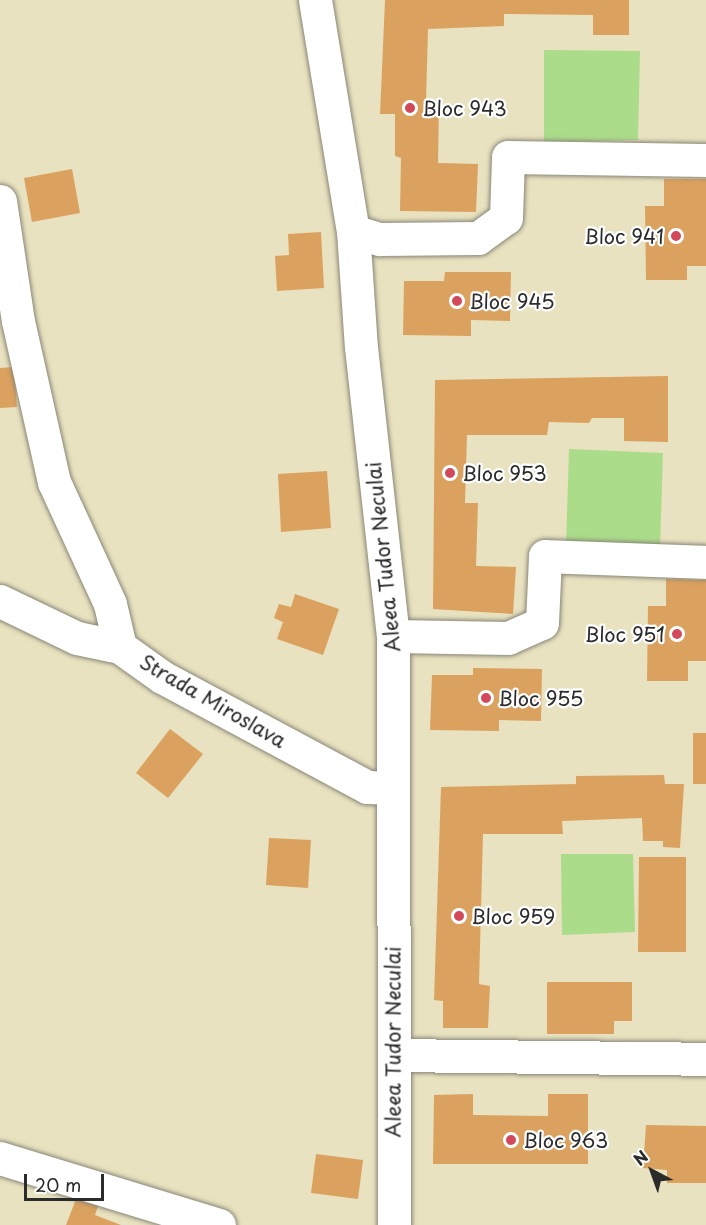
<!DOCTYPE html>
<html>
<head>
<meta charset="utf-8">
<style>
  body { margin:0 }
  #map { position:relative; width:706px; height:1225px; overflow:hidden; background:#e8e2c0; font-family:"Playpen Sans",sans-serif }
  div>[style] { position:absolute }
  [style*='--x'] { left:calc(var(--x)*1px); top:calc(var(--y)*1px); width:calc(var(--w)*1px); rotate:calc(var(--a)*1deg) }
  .green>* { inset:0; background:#abdc8a }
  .building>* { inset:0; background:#dba15f }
  .roads { filter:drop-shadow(0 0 2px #8a8676) drop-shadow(0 0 2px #8a8676) }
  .minor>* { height:33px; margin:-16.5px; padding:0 16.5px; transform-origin:16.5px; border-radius:16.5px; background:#fff }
  .dots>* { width:16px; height:16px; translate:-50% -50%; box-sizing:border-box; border:3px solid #fff; border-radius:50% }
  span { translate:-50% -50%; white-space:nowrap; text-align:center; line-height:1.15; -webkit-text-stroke:4.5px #fff; paint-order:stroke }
  .poi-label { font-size:20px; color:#2b2b2b }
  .left { translate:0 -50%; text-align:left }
  .right { translate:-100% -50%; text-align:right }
  .street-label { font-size:20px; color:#2b2b2b }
  .north { position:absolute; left:622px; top:1141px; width:60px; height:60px; -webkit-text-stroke:4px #fff; paint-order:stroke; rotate:319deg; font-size:16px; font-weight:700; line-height:24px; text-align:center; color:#2b2b2b }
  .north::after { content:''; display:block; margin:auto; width:21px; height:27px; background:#2b2b2b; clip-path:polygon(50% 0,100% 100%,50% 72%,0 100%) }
  .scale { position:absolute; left:24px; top:1174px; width:80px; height:27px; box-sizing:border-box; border:3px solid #2b2b2b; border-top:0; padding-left:8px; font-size:18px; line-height:21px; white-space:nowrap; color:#2b2b2b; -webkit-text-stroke:4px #fff; paint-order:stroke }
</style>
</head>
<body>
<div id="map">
  <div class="green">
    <i style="clip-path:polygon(544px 50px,640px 51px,638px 140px,544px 142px)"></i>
    <i style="clip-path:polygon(569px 449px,663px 453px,660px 548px,566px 545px)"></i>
    <i style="clip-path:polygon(561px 854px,633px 854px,635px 932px,562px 935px)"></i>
  </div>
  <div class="building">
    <i style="clip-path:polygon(385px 0,629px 0,629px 35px,593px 35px,593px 15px,504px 14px,504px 26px,428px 29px,426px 102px,439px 103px,438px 163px,478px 164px,476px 212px,400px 211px,401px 158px,395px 156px,395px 114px,380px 114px)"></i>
    <i style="clip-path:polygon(72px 169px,80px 213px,32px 222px,24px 178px)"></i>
    <i style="clip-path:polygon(664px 179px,706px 179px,706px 266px,687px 266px,687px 280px,646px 280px,645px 206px,664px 206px)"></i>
    <i style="clip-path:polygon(321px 232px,324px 288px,277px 291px,275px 256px,289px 255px,288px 234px)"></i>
    <i style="clip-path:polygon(445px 272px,511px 272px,510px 321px,471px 320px,471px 336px,403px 335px,404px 281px,444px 281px)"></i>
    <i style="clip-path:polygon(14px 367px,17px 407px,0 408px,0 368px)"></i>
    <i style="clip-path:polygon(668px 376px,668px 442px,624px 441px,624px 418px,592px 418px,589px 423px,549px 422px,547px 435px,467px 435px,465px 503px,478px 503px,476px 566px,516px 567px,513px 614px,433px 609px,435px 380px)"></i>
    <i style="clip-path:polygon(327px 471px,331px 528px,281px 532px,278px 474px)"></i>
    <i style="clip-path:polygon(666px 579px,706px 580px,706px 661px,688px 661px,688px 681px,647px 681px,648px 606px,666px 606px)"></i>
    <i style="clip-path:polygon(295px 594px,339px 609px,323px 655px,277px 639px,283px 622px,274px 618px,279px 604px,291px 607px)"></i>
    <i style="clip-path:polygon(473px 668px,542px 669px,541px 721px,499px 720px,499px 731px,430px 730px,432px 675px,473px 675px)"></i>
    <i style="clip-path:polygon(170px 729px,203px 754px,168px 798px,136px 773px)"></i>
    <i style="clip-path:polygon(693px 733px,706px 733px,706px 784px,693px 784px)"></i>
    <i style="clip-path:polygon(664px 775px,665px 784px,684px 784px,680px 848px,663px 847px,663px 841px,643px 841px,642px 818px,562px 821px,563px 834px,483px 834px,479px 984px,490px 986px,488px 1028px,443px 1028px,443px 1001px,434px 1000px,441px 787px,576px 784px,576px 776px)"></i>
    <i style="clip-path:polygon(269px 838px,311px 840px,308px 888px,266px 885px)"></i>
    <i style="clip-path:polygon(639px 857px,686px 857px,686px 952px,638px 952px)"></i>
    <i style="clip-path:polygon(547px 982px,632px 982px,632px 1021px,614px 1021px,614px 1034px,547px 1034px)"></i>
    <i style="clip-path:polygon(473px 1094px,473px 1115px,548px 1116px,548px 1094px,588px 1094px,588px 1164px,433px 1164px,434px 1095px)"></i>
    <i style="clip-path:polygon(646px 1125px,706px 1126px,706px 1183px,667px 1183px,667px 1170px,643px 1168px)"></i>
    <i style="clip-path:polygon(316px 1154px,363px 1160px,358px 1199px,311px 1193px)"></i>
    <i style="clip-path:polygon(78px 1194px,99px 1203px,95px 1215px,121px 1225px,66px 1225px)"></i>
  </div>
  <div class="roads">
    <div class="minor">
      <i style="--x:315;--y:0;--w:234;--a:80.7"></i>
      <i style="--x:353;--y:231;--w:116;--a:86.1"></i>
      <i style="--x:361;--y:347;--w:291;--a:83.7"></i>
      <i style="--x:393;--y:636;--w:589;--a:89.9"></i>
      <i style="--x:0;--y:201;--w:121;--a:81.5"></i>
      <i style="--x:18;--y:321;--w:165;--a:77.4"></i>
      <i style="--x:54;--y:482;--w:134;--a:65.3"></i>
      <i style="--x:110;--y:604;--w:44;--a:76.9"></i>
      <i style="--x:353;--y:231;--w:28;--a:17"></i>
      <i style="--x:380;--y:239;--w:98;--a:-0.6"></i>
      <i style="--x:478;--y:238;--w:34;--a:-36"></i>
      <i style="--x:506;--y:218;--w:61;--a:-88.1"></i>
      <i style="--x:508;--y:157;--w:198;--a:0.9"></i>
      <i style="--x:0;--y:601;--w:85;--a:25.7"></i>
      <i style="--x:77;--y:638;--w:44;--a:11.8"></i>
      <i style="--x:120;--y:647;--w:52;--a:35.5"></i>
      <i style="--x:162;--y:677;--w:233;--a:28.2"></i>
      <i style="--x:367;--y:787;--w:25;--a:2"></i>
      <i style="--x:393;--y:636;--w:115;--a:1"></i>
      <i style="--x:508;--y:638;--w:37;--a:-24"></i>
      <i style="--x:542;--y:623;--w:67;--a:-87.4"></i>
      <i style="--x:545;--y:556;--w:161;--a:2.1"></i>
      <i style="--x:394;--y:1055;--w:312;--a:0.7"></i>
      <i style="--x:0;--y:1158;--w:229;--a:17"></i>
    </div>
  </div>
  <div class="dots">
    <i style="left:410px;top:108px;background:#d1495b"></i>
    <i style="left:676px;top:236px;background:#d1495b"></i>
    <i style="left:457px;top:301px;background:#d1495b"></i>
    <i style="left:450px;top:473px;background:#d1495b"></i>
    <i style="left:677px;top:634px;background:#d1495b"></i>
    <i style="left:486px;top:698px;background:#d1495b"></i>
    <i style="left:459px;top:916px;background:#d1495b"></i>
    <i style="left:511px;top:1140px;background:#d1495b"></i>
  </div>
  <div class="poi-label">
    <span class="left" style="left:422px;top:108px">Bloc 943</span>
    <span class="right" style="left:664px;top:236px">Bloc 941</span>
    <span class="left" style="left:469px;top:301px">Bloc 945</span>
    <span class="left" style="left:462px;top:473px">Bloc 953</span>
    <span class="right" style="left:665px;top:634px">Bloc 951</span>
    <span class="left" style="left:498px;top:698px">Bloc 955</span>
    <span class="left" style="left:471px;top:916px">Bloc 959</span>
    <span class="left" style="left:523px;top:1140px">Bloc 963</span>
  </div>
  <div class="street-label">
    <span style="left:383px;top:557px;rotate:-96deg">Aleea Tudor Neculai</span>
    <span style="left:213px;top:701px;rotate:30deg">Strada Miroslava</span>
    <span style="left:393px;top:1042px;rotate:-90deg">Aleea Tudor Neculai</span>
  </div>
  <div class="north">N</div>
  <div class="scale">20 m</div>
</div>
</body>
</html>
